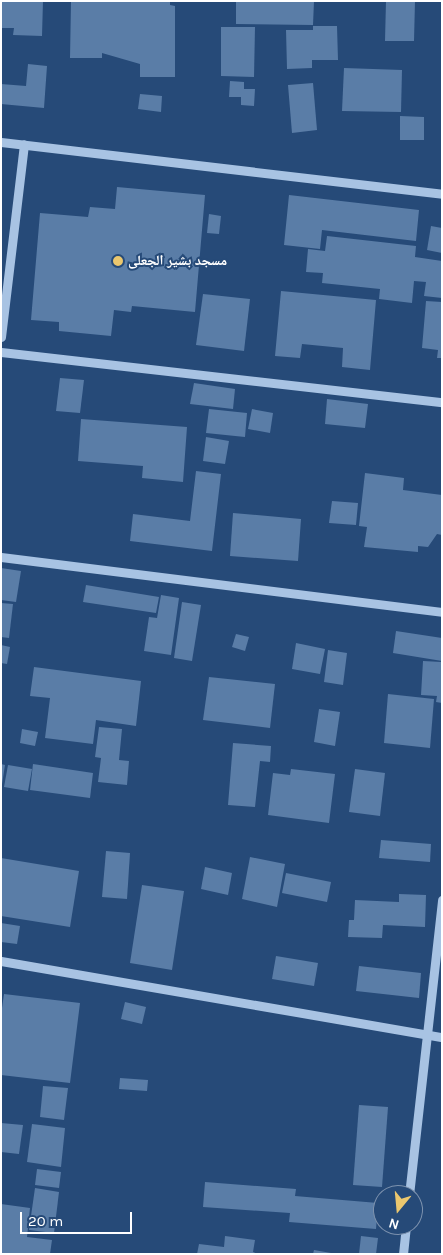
<!DOCTYPE html>
<html>
<head>
<meta charset="utf-8">
<style>
  body { margin:0 }
  #map { position:relative; width:443px; height:1255px; overflow:hidden; background:#264a78; font-family:Karla,"Noto Naskh Arabic",sans-serif }
  div>[style] { position:absolute }
  [style*='--x'] { left:calc(var(--x)*1px); top:calc(var(--y)*1px); width:calc(var(--w)*1px); rotate:calc(var(--a)*1deg) }
  .building>* { inset:0; background:#5a7da7 }
  .minor>* { height:9px; margin:-4.5px; padding:0 4.5px; transform-origin:4.5px; border-radius:4.5px; background:#a8c3e3 }
  .dots>* { width:14px; height:14px; translate:-50% -50%; box-sizing:border-box; border:2px solid #264a78; border-radius:50% }
  span { translate:-50% -50%; white-space:nowrap; text-align:center; line-height:1.15; -webkit-text-stroke:4px #264a78; paint-order:stroke }
  .poi-label { font-size:14px; color:#fff; font-weight:700 }
  .left { translate:0 -50%; text-align:left }
  .frame { position:absolute; inset:0; border:2px solid #fff; pointer-events:none }
  .north { position:absolute; left:373px; top:1185px; width:50px; height:50px; box-sizing:border-box; background:#264a78; border:1px solid #7d92ae; border-radius:50%; rotate:197deg; font-size:14px; font-weight:700; line-height:20px; text-align:center; color:#fff }
  .north::after { content:''; display:block; margin:auto; width:18px; height:22px; background:#ebc76e; clip-path:polygon(50% 0,100% 100%,50% 72%,0 100%) }
  .scale { position:absolute; left:20px; top:1212px; width:112px; height:22px; box-sizing:border-box; border:2px solid #fff; border-top:0; padding-left:6px; font-size:15px; line-height:18px; white-space:nowrap; color:#fff; -webkit-text-stroke:4px #264a78; paint-order:stroke }
</style>
</head>
<body>
<div id="map">
  <div class="building">
    <i style="clip-path:polygon(1px 1px,43px 1px,42px 36px,13px 35px,14px 28px,1px 28px)"></i>
    <i style="clip-path:polygon(71px 1px,170px 1px,170px 5px,175px 6px,175px 77px,140px 77px,140px 64px,102px 53px,102px 58px,70px 58px)"></i>
    <i style="clip-path:polygon(236px 1px,314px 1px,313px 25px,236px 24px)"></i>
    <i style="clip-path:polygon(386px 1px,415px 1px,414px 41px,385px 41px)"></i>
    <i style="clip-path:polygon(313px 26px,337px 26px,338px 60px,312px 60px,312px 68px,287px 69px,286px 30px,313px 30px)"></i>
    <i style="clip-path:polygon(221px 27px,255px 27px,254px 77px,221px 76px)"></i>
    <i style="clip-path:polygon(28px 64px,47px 66px,44px 108px,1px 104px,1px 84px,26px 86px)"></i>
    <i style="clip-path:polygon(344px 68px,402px 70px,401px 112px,342px 111px)"></i>
    <i style="clip-path:polygon(230px 81px,244px 82px,244px 89px,255px 89px,254px 106px,241px 105px,241px 97px,229px 97px)"></i>
    <i style="clip-path:polygon(313px 83px,317px 130px,292px 133px,288px 85px)"></i>
    <i style="clip-path:polygon(140px 94px,162px 96px,161px 112px,138px 109px)"></i>
    <i style="clip-path:polygon(400px 116px,424px 117px,424px 140px,400px 140px)"></i>
    <i style="clip-path:polygon(117px 187px,205px 195px,195px 312px,132px 306px,131px 312px,114px 310px,111px 336px,59px 331px,59px 322px,31px 320px,40px 213px,88px 217px,90px 207px,115px 209px)"></i>
    <i style="clip-path:polygon(289px 195px,419px 210px,416px 241px,322px 230px,320px 249px,284px 245px)"></i>
    <i style="clip-path:polygon(209px 214px,221px 216px,219px 234px,207px 233px)"></i>
    <i style="clip-path:polygon(431px 226px,442px 228px,442px 253px,427px 250px)"></i>
    <i style="clip-path:polygon(327px 236px,416px 246px,415px 257px,442px 261px,442px 298px,424px 296px,426px 282px,414px 281px,412px 303px,379px 299px,380px 289px,322px 283px,323px 273px,306px 272px,308px 249px,325px 251px)"></i>
    <i style="clip-path:polygon(281px 291px,376px 300px,370px 370px,342px 367px,343px 348px,302px 344px,300px 358px,275px 356px)"></i>
    <i style="clip-path:polygon(203px 294px,250px 299px,244px 351px,196px 345px)"></i>
    <i style="clip-path:polygon(426px 301px,442px 302px,442px 358px,437px 358px,438px 350px,422px 348px)"></i>
    <i style="clip-path:polygon(60px 378px,84px 380px,80px 413px,56px 411px)"></i>
    <i style="clip-path:polygon(194px 383px,235px 389px,233px 409px,190px 404px)"></i>
    <i style="clip-path:polygon(327px 399px,368px 404px,365px 428px,325px 424px)"></i>
    <i style="clip-path:polygon(209px 409px,247px 413px,245px 437px,206px 433px)"></i>
    <i style="clip-path:polygon(252px 409px,273px 413px,270px 433px,248px 429px)"></i>
    <i style="clip-path:polygon(81px 419px,187px 427px,183px 482px,142px 478px,143px 466px,78px 461px)"></i>
    <i style="clip-path:polygon(206px 437px,229px 441px,225px 464px,203px 461px)"></i>
    <i style="clip-path:polygon(196px 471px,221px 474px,212px 551px,130px 541px,133px 514px,190px 521px)"></i>
    <i style="clip-path:polygon(365px 473px,404px 478px,403px 490px,442px 495px,442px 535px,437px 534px,428px 547px,418px 546px,418px 552px,364px 547px,367px 527px,359px 526px)"></i>
    <i style="clip-path:polygon(332px 501px,358px 503px,356px 525px,329px 523px)"></i>
    <i style="clip-path:polygon(233px 513px,301px 519px,298px 561px,230px 556px)"></i>
    <i style="clip-path:polygon(1px 568px,21px 571px,16px 602px,1px 600px)"></i>
    <i style="clip-path:polygon(86px 585px,159px 597px,156px 613px,83px 602px)"></i>
    <i style="clip-path:polygon(161px 595px,179px 598px,171px 655px,144px 651px,149px 617px,157px 618px)"></i>
    <i style="clip-path:polygon(182px 602px,201px 605px,192px 661px,174px 658px)"></i>
    <i style="clip-path:polygon(1px 603px,13px 604px,9px 638px,1px 637px)"></i>
    <i style="clip-path:polygon(396px 631px,442px 638px,442px 661px,393px 653px)"></i>
    <i style="clip-path:polygon(236px 634px,249px 637px,245px 651px,232px 647px)"></i>
    <i style="clip-path:polygon(296px 643px,325px 649px,320px 674px,292px 669px)"></i>
    <i style="clip-path:polygon(1px 645px,10px 647px,7px 664px,1px 663px)"></i>
    <i style="clip-path:polygon(328px 650px,347px 653px,343px 685px,324px 682px)"></i>
    <i style="clip-path:polygon(423px 661px,442px 662px,442px 703px,436px 702px,437px 696px,421px 695px)"></i>
    <i style="clip-path:polygon(34px 667px,141px 681px,136px 726px,96px 720px,93px 744px,45px 738px,50px 698px,30px 696px)"></i>
    <i style="clip-path:polygon(209px 677px,275px 684px,270px 728px,203px 720px)"></i>
    <i style="clip-path:polygon(388px 694px,434px 699px,430px 748px,384px 743px)"></i>
    <i style="clip-path:polygon(319px 709px,340px 712px,335px 746px,314px 742px)"></i>
    <i style="clip-path:polygon(99px 727px,122px 729px,119px 760px,129px 761px,127px 785px,98px 782px,101px 758px,95px 757px)"></i>
    <i style="clip-path:polygon(22px 729px,38px 732px,35px 746px,20px 743px)"></i>
    <i style="clip-path:polygon(233px 743px,271px 746px,270px 762px,260px 761px,255px 807px,228px 805px)"></i>
    <i style="clip-path:polygon(1px 764px,5px 765px,2px 784px,1px 784px)"></i>
    <i style="clip-path:polygon(33px 764px,93px 773px,90px 798px,30px 790px)"></i>
    <i style="clip-path:polygon(8px 765px,32px 769px,28px 791px,4px 787px)"></i>
    <i style="clip-path:polygon(291px 769px,335px 774px,329px 823px,268px 815px,273px 773px,290px 775px)"></i>
    <i style="clip-path:polygon(355px 769px,385px 773px,380px 816px,349px 812px)"></i>
    <i style="clip-path:polygon(381px 840px,431px 844px,430px 862px,379px 858px)"></i>
    <i style="clip-path:polygon(106px 851px,130px 853px,127px 899px,102px 897px)"></i>
    <i style="clip-path:polygon(250px 857px,285px 864px,277px 907px,242px 899px)"></i>
    <i style="clip-path:polygon(1px 858px,79px 871px,70px 927px,1px 916px)"></i>
    <i style="clip-path:polygon(205px 867px,232px 873px,228px 895px,201px 889px)"></i>
    <i style="clip-path:polygon(286px 873px,331px 882px,327px 902px,282px 893px)"></i>
    <i style="clip-path:polygon(142px 885px,184px 891px,172px 970px,130px 963px)"></i>
    <i style="clip-path:polygon(399px 894px,426px 895px,425px 927px,383px 925px,382px 938px,348px 937px,349px 920px,354px 920px,355px 900px,399px 902px)"></i>
    <i style="clip-path:polygon(1px 923px,20px 926px,17px 944px,1px 942px)"></i>
    <i style="clip-path:polygon(276px 956px,318px 963px,314px 986px,272px 979px)"></i>
    <i style="clip-path:polygon(359px 966px,421px 973px,419px 998px,356px 991px)"></i>
    <i style="clip-path:polygon(4px 994px,80px 1003px,70px 1083px,1px 1075px,1px 1015px)"></i>
    <i style="clip-path:polygon(125px 1002px,146px 1007px,142px 1024px,121px 1019px)"></i>
    <i style="clip-path:polygon(120px 1078px,148px 1080px,147px 1091px,119px 1089px)"></i>
    <i style="clip-path:polygon(43px 1086px,68px 1088px,64px 1120px,40px 1117px)"></i>
    <i style="clip-path:polygon(359px 1105px,388px 1107px,382px 1187px,353px 1185px)"></i>
    <i style="clip-path:polygon(1px 1123px,23px 1125px,19px 1154px,1px 1152px)"></i>
    <i style="clip-path:polygon(32px 1124px,65px 1128px,61px 1167px,27px 1162px)"></i>
    <i style="clip-path:polygon(37px 1169px,61px 1172px,59px 1188px,35px 1185px)"></i>
    <i style="clip-path:polygon(205px 1182px,296px 1189px,295px 1196px,378px 1203px,376px 1229px,289px 1222px,290px 1213px,203px 1207px)"></i>
    <i style="clip-path:polygon(35px 1188px,59px 1192px,54px 1233px,29px 1230px)"></i>
    <i style="clip-path:polygon(1px 1204px,30px 1208px,27px 1237px,52px 1240px,50px 1254px,1px 1254px)"></i>
    <i style="clip-path:polygon(225px 1236px,255px 1240px,253px 1252px,258px 1254px,197px 1254px,199px 1244px,224px 1247px)"></i>
    <i style="clip-path:polygon(361px 1236px,378px 1238px,376px 1254px,359px 1254px)"></i>
    <i style="clip-path:polygon(314px 1250px,331px 1253px,331px 1254px,313px 1254px)"></i>
  </div>
  <div class="minor">
    <i style="--x:1;--y:142;--w:444;--a:6.7"></i>
    <i style="--x:1;--y:337;--w:194;--a:-83.2"></i>
    <i style="--x:1;--y:352;--w:444;--a:6.5"></i>
    <i style="--x:1;--y:557;--w:444;--a:7.1"></i>
    <i style="--x:1;--y:961;--w:448;--a:9.8"></i>
    <i style="--x:409;--y:1195;--w:297;--a:-83.6"></i>
    <i style="--x:403;--y:1254;--w:29;--a:-84"></i>
  </div>
  <div class="dots">
    <i style="left:118px;top:261px;background:#ebc76e"></i>
  </div>
  <div class="poi-label">
    <span class="left" style="left:128px;top:261px">مسجد بشير الجعلى</span>
  </div>
  <div class="frame"></div>
  <div class="north">N</div>
  <div class="scale">20 m</div>
</div>
</body>
</html>
